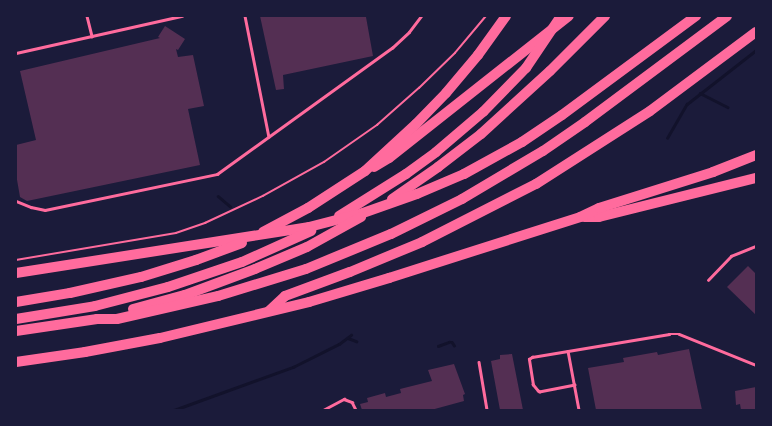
<!DOCTYPE html>
<html>
<head>
<meta charset="utf-8">
<style>
  body { margin:0 }
  #map { position:relative; width:772px; height:426px; overflow:hidden; background:#1b1b3a; font-family:Overpass,sans-serif }
  div>[style] { position:absolute }
  [style*='--x'] { left:calc(var(--x)*1px); top:calc(var(--y)*1px); width:calc(var(--w)*1px); rotate:calc(var(--a)*1deg) }
  .stream>* { height:2.5px; margin:-1.25px; padding:0 1.25px; transform-origin:1.25px; border-radius:1.25px; background:#12122b }
  .building>* { inset:0; background:#542f53 }
  .path>* { height:1.5px; margin:-0.75px; padding:0 0.75px; transform-origin:0.75px; border-radius:0.75px; background:#ff6b9d }
  .service>* { height:2.5px; margin:-1.25px; padding:0 1.25px; transform-origin:1.25px; border-radius:1.25px; background:#ff6b9d }
  .motorway>* { height:10px; margin:-5px; padding:0 5px; transform-origin:5px; border-radius:5px; background:#ff6b9d }
  span { translate:-50% -50%; white-space:nowrap; text-align:center; line-height:1.15; -webkit-text-stroke:4px #1b1b3a; paint-order:stroke }
  .frame { position:absolute; inset:0; border:17px solid #1b1b3a; pointer-events:none }
</style>
</head>
<body>
<div id="map">
  <div class="stream">
    <i style="--x:700;--y:93;--w:31;--a:27"></i>
    <i style="--x:667;--y:138;--w:39;--a:-60"></i>
    <i style="--x:687;--y:104;--w:88;--a:-38"></i>
    <i style="--x:218;--y:196;--w:16;--a:40"></i>
    <i style="--x:348;--y:338;--w:9;--a:21"></i>
    <i style="--x:438;--y:346;--w:12;--a:-20"></i>
    <i style="--x:449;--y:342;--w:3;--a:0"></i>
    <i style="--x:452;--y:342;--w:4;--a:56"></i>
    <i style="--x:174;--y:410;--w:127;--a:-19.9"></i>
    <i style="--x:293;--y:367;--w:51;--a:-26.6"></i>
    <i style="--x:339;--y:344;--w:15;--a:-37"></i>
  </div>
  <div class="building">
    <i style="clip-path:polygon(260px 16px,370px 16px,366px 17px,373px 56px,283px 75px,284px 89px,276px 90px)"></i>
    <i style="clip-path:polygon(165px 26px,185px 39px,178px 50px,176px 49px,178px 57px,193px 55px,204px 106px,188px 109px,200px 165px,27px 201px,20px 197px,16px 174px,16px 145px,36px 140px,20px 71px,160px 38px,158px 37px)"></i>
    <i style="clip-path:polygon(748px 266px,756px 274px,756px 315px,727px 287px)"></i>
    <i style="clip-path:polygon(689px 349px,702px 410px,596px 410px,588px 368px,624px 362px,623px 358px,657px 352px,658px 355px)"></i>
    <i style="clip-path:polygon(512px 354px,523px 410px,500px 410px,491px 361px,500px 359px,500px 355px)"></i>
    <i style="clip-path:polygon(454px 364px,465px 394px,463px 395px,464px 401px,431px 410px,362px 410px,360px 404px,368px 402px,367px 398px,385px 393px,386px 397px,401px 393px,400px 389px,432px 381px,428px 370px)"></i>
    <i style="clip-path:polygon(756px 387px,756px 410px,741px 410px,740px 404px,736px 405px,735px 391px)"></i>
  </div>
  <div class="path">
    <i style="--x:16;--y:260;--w:162;--a:-9.6"></i>
    <i style="--x:176;--y:233;--w:31;--a:-19"></i>
    <i style="--x:205;--y:223;--w:64;--a:-25"></i>
    <i style="--x:263;--y:196;--w:70;--a:-29.1"></i>
    <i style="--x:324;--y:162;--w:65;--a:-34.9"></i>
    <i style="--x:377;--y:125;--w:56;--a:-41.4"></i>
    <i style="--x:419;--y:88;--w:50;--a:-44.2"></i>
    <i style="--x:455;--y:53;--w:48;--a:-50"></i>
  </div>
  <div class="service">
    <i style="--x:87;--y:16;--w:21;--a:76"></i>
    <i style="--x:245;--y:16;--w:123;--a:78.8"></i>
    <i style="--x:16;--y:53;--w:170;--a:-12.6"></i>
    <i style="--x:16;--y:201;--w:16;--a:22"></i>
    <i style="--x:31;--y:207;--w:14;--a:12"></i>
    <i style="--x:45;--y:210;--w:176;--a:-11.8"></i>
    <i style="--x:217;--y:174;--w:216;--a:-35.8"></i>
    <i style="--x:392;--y:48;--w:23;--a:-43"></i>
    <i style="--x:409;--y:32;--w:20;--a:-53"></i>
    <i style="--x:708;--y:280;--w:33;--a:-46"></i>
    <i style="--x:731;--y:256;--w:27;--a:-22"></i>
    <i style="--x:568;--y:351;--w:60;--a:79.4"></i>
    <i style="--x:479;--y:362;--w:49;--a:80.5"></i>
    <i style="--x:575;--y:385;--w:36;--a:169"></i>
    <i style="--x:540;--y:392;--w:2;--a:-153"></i>
    <i style="--x:538;--y:391;--w:8;--a:-130"></i>
    <i style="--x:533;--y:385;--w:26;--a:-99"></i>
    <i style="--x:529;--y:359;--w:4;--a:-34"></i>
    <i style="--x:532;--y:357;--w:139;--a:-9.5"></i>
    <i style="--x:669;--y:334;--w:10;--a:0"></i>
    <i style="--x:679;--y:334;--w:83;--a:21.9"></i>
    <i style="--x:323;--y:410;--w:24;--a:-28"></i>
    <i style="--x:344;--y:399;--w:9;--a:21"></i>
    <i style="--x:352;--y:402;--w:9;--a:63"></i>
  </div>
  <div class="motorway">
    <i style="--x:374;--y:167;--w:17;--a:-31"></i>
    <i style="--x:389;--y:158;--w:229;--a:-38.3"></i>
    <i style="--x:392;--y:199;--w:56;--a:-34.8"></i>
    <i style="--x:438;--y:167;--w:54;--a:-37.5"></i>
    <i style="--x:481;--y:134;--w:93;--a:-42.4"></i>
    <i style="--x:550;--y:71;--w:78;--a:-45"></i>
    <i style="--x:339;--y:216;--w:79;--a:-32.1"></i>
    <i style="--x:406;--y:174;--w:37;--a:-36"></i>
    <i style="--x:436;--y:152;--w:62;--a:-40.4"></i>
    <i style="--x:483;--y:112;--w:62;--a:-45.7"></i>
    <i style="--x:526;--y:68;--w:63;--a:-56.1"></i>
    <i style="--x:584;--y:217;--w:15;--a:0"></i>
    <i style="--x:599;--y:217;--w:162;--a:-14"></i>
    <i style="--x:263;--y:232;--w:51;--a:-28.1"></i>
    <i style="--x:308;--y:208;--w:68;--a:-33"></i>
    <i style="--x:365;--y:171;--w:69;--a:-42.7"></i>
    <i style="--x:416;--y:124;--w:43;--a:-45.9"></i>
    <i style="--x:446;--y:93;--w:50;--a:-49.9"></i>
    <i style="--x:478;--y:55;--w:48;--a:-54.3"></i>
    <i style="--x:16;--y:273;--w:297;--a:-8.9"></i>
    <i style="--x:309;--y:227;--w:56;--a:-14.5"></i>
    <i style="--x:363;--y:213;--w:57;--a:-19.4"></i>
    <i style="--x:417;--y:194;--w:51;--a:-23.1"></i>
    <i style="--x:464;--y:174;--w:66;--a:-28.9"></i>
    <i style="--x:522;--y:142;--w:48;--a:-34"></i>
    <i style="--x:562;--y:115;--w:167;--a:-36.5"></i>
    <i style="--x:16;--y:302;--w:55;--a:-9.5"></i>
    <i style="--x:70;--y:293;--w:73;--a:-12.7"></i>
    <i style="--x:141;--y:277;--w:58;--a:-17.2"></i>
    <i style="--x:196;--y:260;--w:49;--a:-20.3"></i>
    <i style="--x:133;--y:309;--w:54;--a:-15.1"></i>
    <i style="--x:185;--y:295;--w:75;--a:-20.4"></i>
    <i style="--x:255;--y:269;--w:56;--a:-22.9"></i>
    <i style="--x:307;--y:247;--w:62;--a:-29.1"></i>
    <i style="--x:269;--y:311;--w:22;--a:-43"></i>
    <i style="--x:285;--y:296;--w:69;--a:-20.3"></i>
    <i style="--x:350;--y:272;--w:78;--a:-22.6"></i>
    <i style="--x:422;--y:242;--w:128;--a:-27"></i>
    <i style="--x:536;--y:184;--w:135;--a:-32.6"></i>
    <i style="--x:650;--y:111;--w:132;--a:-36.7"></i>
    <i style="--x:16;--y:319;--w:80;--a:-9.3"></i>
    <i style="--x:95;--y:306;--w:75;--a:-14.6"></i>
    <i style="--x:168;--y:287;--w:78;--a:-18.7"></i>
    <i style="--x:242;--y:262;--w:76;--a:-24.2"></i>
    <i style="--x:16;--y:331;--w:82;--a:-8.4"></i>
    <i style="--x:97;--y:319;--w:20;--a:0"></i>
    <i style="--x:117;--y:319;--w:104;--a:-12.8"></i>
    <i style="--x:218;--y:296;--w:92;--a:-17.1"></i>
    <i style="--x:306;--y:269;--w:92;--a:-22.4"></i>
    <i style="--x:391;--y:234;--w:79;--a:-26.2"></i>
    <i style="--x:462;--y:199;--w:94;--a:-30.7"></i>
    <i style="--x:543;--y:151;--w:51;--a:-34.6"></i>
    <i style="--x:585;--y:122;--w:177;--a:-36.7"></i>
    <i style="--x:16;--y:362;--w:70;--a:-8.2"></i>
    <i style="--x:85;--y:352;--w:76;--a:-10.6"></i>
    <i style="--x:160;--y:338;--w:153;--a:-13.6"></i>
    <i style="--x:309;--y:302;--w:84;--a:-16.7"></i>
    <i style="--x:389;--y:278;--w:201;--a:-17.7"></i>
    <i style="--x:580;--y:217;--w:21;--a:-25"></i>
    <i style="--x:599;--y:208;--w:120;--a:-17.5"></i>
    <i style="--x:713;--y:172;--w:46;--a:-21.6"></i>
  </div>
  <div class="frame"></div>
</div>
</body>
</html>
